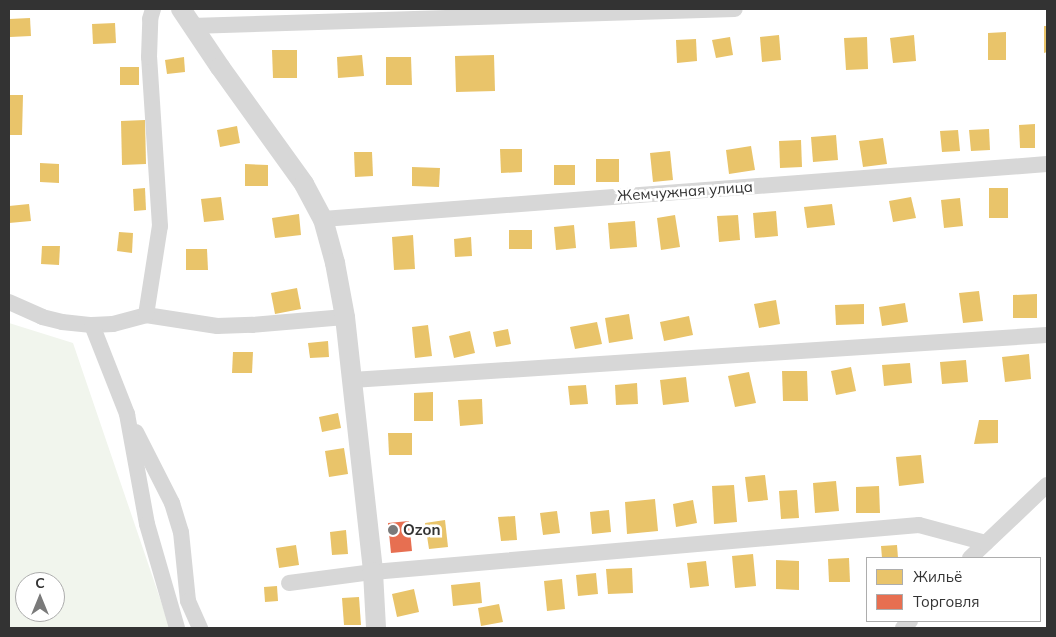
<!DOCTYPE html>
<html>
<head>
<meta charset="utf-8">
<style>
  body { margin:0 }
  #map { position:relative; width:1056px; height:637px; overflow:hidden; background:#fff; font-family:Mulish,sans-serif }
  div>[style] { position:absolute }
  [style*='--x'] { left:calc(var(--x)*1px); top:calc(var(--y)*1px); width:calc(var(--w)*1px); rotate:calc(var(--a)*1deg) }
  .green>* { inset:0; background:#f1f5ed }
  .homes>* { inset:0; background:#e9c46a }
  .shops>* { inset:0; background:#e76f51 }
  .minor>* { height:16px; margin:-8px; padding:0 8px; transform-origin:8px; border-radius:8px; background:#d7d7d7 }
  .tertiary>* { height:20px; margin:-10px; padding:0 10px; transform-origin:10px; border-radius:10px; background:#d7d7d7 }
  .dots>* { width:14px; height:14px; translate:-50% -50%; box-sizing:border-box; border:2px solid #fff; border-radius:50% }
  span { translate:-50% -50%; white-space:nowrap; text-align:center; line-height:1.15; -webkit-text-stroke:5px #fff; paint-order:stroke }
  .street-label { font-size:15px; color:#333 }
  .poi-label { font-size:15px; color:#333; font-weight:700 }
  .left { translate:0 -50%; text-align:left }
  .frame { position:absolute; inset:0; border:10px solid #333; pointer-events:none }
  .legend { position:absolute; left:866px; top:557px; width:175px; height:65px; box-sizing:border-box; background:#fff; border:1px solid #adadad; margin:0; padding:6px 9px; list-style:none; font-size:15px; color:#333 }
  .legend li { display:flex; align-items:center; gap:10px; height:25px }
  .legend b { width:25px; border:1px solid #adadad }
  .north { position:absolute; left:15px; top:572px; width:50px; height:50px; box-sizing:border-box; background:#fff; border:1px solid #adadad; border-radius:50%; rotate:0deg; font-size:14px; font-weight:700; line-height:20px; text-align:center; color:#333 }
  .north::after { content:''; display:block; margin:auto; width:18px; height:22px; background:#7a7a7a; clip-path:polygon(50% 0,100% 100%,50% 72%,0 100%) }
</style>
</head>
<body>
<div id="map">
  <div class="green">
    <i style="clip-path:polygon(evenodd,9px 323px,73px 343px,170px 628px,9px 628px,9px 323px,25px 582px,55px 582px,55px 612px,25px 612px,25px 582px)"></i>
  </div>
  <div class="homes">
    <i style="clip-path:polygon(30px 18px,31px 36px,10px 37px,9px 19px)"></i>
    <i style="clip-path:polygon(115px 23px,116px 43px,93px 44px,92px 24px)"></i>
    <i style="clip-path:polygon(1044px 26px,1047px 26px,1047px 52px,1044px 53px)"></i>
    <i style="clip-path:polygon(1006px 32px,1006px 60px,988px 60px,988px 33px)"></i>
    <i style="clip-path:polygon(779px 35px,781px 60px,762px 62px,760px 37px)"></i>
    <i style="clip-path:polygon(914px 35px,916px 61px,893px 63px,890px 38px)"></i>
    <i style="clip-path:polygon(730px 37px,733px 55px,716px 58px,712px 40px)"></i>
    <i style="clip-path:polygon(867px 37px,868px 69px,846px 70px,844px 38px)"></i>
    <i style="clip-path:polygon(696px 39px,697px 61px,677px 63px,676px 40px)"></i>
    <i style="clip-path:polygon(272px 50px,297px 50px,297px 78px,273px 78px)"></i>
    <i style="clip-path:polygon(362px 55px,364px 76px,338px 78px,337px 57px)"></i>
    <i style="clip-path:polygon(494px 55px,495px 91px,456px 92px,455px 56px)"></i>
    <i style="clip-path:polygon(184px 57px,185px 72px,167px 74px,165px 60px)"></i>
    <i style="clip-path:polygon(386px 57px,411px 57px,412px 85px,386px 85px)"></i>
    <i style="clip-path:polygon(120px 67px,139px 67px,139px 85px,120px 85px)"></i>
    <i style="clip-path:polygon(9px 95px,23px 95px,22px 135px,9px 135px)"></i>
    <i style="clip-path:polygon(145px 120px,146px 164px,122px 165px,121px 121px)"></i>
    <i style="clip-path:polygon(1035px 124px,1035px 148px,1020px 148px,1019px 125px)"></i>
    <i style="clip-path:polygon(237px 126px,240px 143px,220px 147px,217px 130px)"></i>
    <i style="clip-path:polygon(989px 129px,990px 150px,971px 151px,969px 130px)"></i>
    <i style="clip-path:polygon(958px 130px,960px 151px,942px 152px,940px 131px)"></i>
    <i style="clip-path:polygon(836px 135px,838px 160px,813px 162px,811px 137px)"></i>
    <i style="clip-path:polygon(883px 138px,887px 164px,863px 167px,859px 141px)"></i>
    <i style="clip-path:polygon(801px 140px,802px 167px,780px 168px,779px 141px)"></i>
    <i style="clip-path:polygon(751px 146px,755px 170px,729px 174px,726px 150px)"></i>
    <i style="clip-path:polygon(500px 149px,522px 149px,522px 172px,501px 173px)"></i>
    <i style="clip-path:polygon(670px 151px,673px 180px,653px 182px,650px 153px)"></i>
    <i style="clip-path:polygon(354px 152px,372px 152px,373px 176px,355px 177px)"></i>
    <i style="clip-path:polygon(596px 159px,619px 159px,619px 182px,596px 182px)"></i>
    <i style="clip-path:polygon(40px 163px,59px 164px,59px 183px,40px 182px)"></i>
    <i style="clip-path:polygon(245px 164px,268px 165px,268px 186px,245px 186px)"></i>
    <i style="clip-path:polygon(554px 165px,575px 165px,575px 185px,554px 185px)"></i>
    <i style="clip-path:polygon(412px 167px,440px 168px,439px 187px,412px 186px)"></i>
    <i style="clip-path:polygon(145px 188px,146px 210px,134px 211px,133px 189px)"></i>
    <i style="clip-path:polygon(989px 188px,1008px 188px,1008px 218px,989px 218px)"></i>
    <i style="clip-path:polygon(221px 197px,224px 220px,204px 222px,201px 199px)"></i>
    <i style="clip-path:polygon(911px 197px,916px 218px,893px 222px,889px 201px)"></i>
    <i style="clip-path:polygon(960px 198px,963px 226px,944px 228px,941px 200px)"></i>
    <i style="clip-path:polygon(29px 204px,31px 221px,9px 223px,9px 206px)"></i>
    <i style="clip-path:polygon(832px 204px,835px 225px,807px 228px,804px 207px)"></i>
    <i style="clip-path:polygon(776px 211px,778px 236px,755px 238px,753px 213px)"></i>
    <i style="clip-path:polygon(299px 214px,301px 235px,275px 238px,272px 218px)"></i>
    <i style="clip-path:polygon(675px 215px,680px 247px,661px 250px,657px 218px)"></i>
    <i style="clip-path:polygon(738px 215px,740px 240px,719px 242px,717px 216px)"></i>
    <i style="clip-path:polygon(635px 221px,637px 247px,610px 249px,608px 223px)"></i>
    <i style="clip-path:polygon(574px 225px,576px 248px,556px 250px,554px 227px)"></i>
    <i style="clip-path:polygon(509px 230px,532px 230px,532px 249px,509px 249px)"></i>
    <i style="clip-path:polygon(119px 232px,133px 233px,132px 253px,117px 251px)"></i>
    <i style="clip-path:polygon(413px 235px,415px 269px,394px 270px,392px 237px)"></i>
    <i style="clip-path:polygon(471px 237px,472px 256px,455px 257px,454px 239px)"></i>
    <i style="clip-path:polygon(42px 246px,60px 246px,59px 265px,41px 264px)"></i>
    <i style="clip-path:polygon(186px 249px,207px 249px,208px 270px,186px 270px)"></i>
    <i style="clip-path:polygon(297px 288px,301px 309px,275px 314px,271px 293px)"></i>
    <i style="clip-path:polygon(979px 291px,983px 321px,963px 323px,959px 293px)"></i>
    <i style="clip-path:polygon(1037px 294px,1037px 318px,1013px 318px,1013px 295px)"></i>
    <i style="clip-path:polygon(776px 300px,780px 324px,759px 328px,754px 304px)"></i>
    <i style="clip-path:polygon(905px 303px,908px 322px,882px 326px,879px 307px)"></i>
    <i style="clip-path:polygon(864px 304px,864px 324px,836px 325px,835px 305px)"></i>
    <i style="clip-path:polygon(629px 314px,633px 339px,609px 343px,605px 318px)"></i>
    <i style="clip-path:polygon(689px 316px,693px 335px,664px 341px,660px 322px)"></i>
    <i style="clip-path:polygon(597px 322px,602px 344px,575px 349px,570px 327px)"></i>
    <i style="clip-path:polygon(428px 325px,432px 356px,415px 358px,412px 327px)"></i>
    <i style="clip-path:polygon(508px 329px,511px 344px,496px 347px,493px 332px)"></i>
    <i style="clip-path:polygon(470px 331px,475px 353px,454px 358px,449px 336px)"></i>
    <i style="clip-path:polygon(328px 341px,329px 357px,310px 358px,308px 343px)"></i>
    <i style="clip-path:polygon(233px 352px,253px 352px,252px 373px,232px 373px)"></i>
    <i style="clip-path:polygon(1029px 354px,1031px 379px,1005px 382px,1002px 357px)"></i>
    <i style="clip-path:polygon(966px 360px,968px 382px,942px 384px,940px 362px)"></i>
    <i style="clip-path:polygon(910px 363px,912px 383px,884px 386px,882px 365px)"></i>
    <i style="clip-path:polygon(851px 367px,856px 391px,836px 395px,831px 371px)"></i>
    <i style="clip-path:polygon(782px 371px,807px 371px,808px 401px,783px 401px)"></i>
    <i style="clip-path:polygon(749px 372px,756px 403px,735px 407px,728px 376px)"></i>
    <i style="clip-path:polygon(686px 377px,689px 402px,663px 405px,660px 380px)"></i>
    <i style="clip-path:polygon(637px 383px,638px 404px,616px 405px,615px 385px)"></i>
    <i style="clip-path:polygon(586px 385px,588px 404px,570px 405px,568px 386px)"></i>
    <i style="clip-path:polygon(433px 392px,433px 421px,414px 421px,414px 393px)"></i>
    <i style="clip-path:polygon(482px 399px,483px 424px,460px 426px,458px 400px)"></i>
    <i style="clip-path:polygon(338px 413px,341px 428px,322px 432px,319px 417px)"></i>
    <i style="clip-path:polygon(979px 420px,998px 420px,998px 443px,974px 444px)"></i>
    <i style="clip-path:polygon(388px 433px,412px 433px,412px 455px,389px 455px)"></i>
    <i style="clip-path:polygon(344px 448px,348px 474px,329px 477px,325px 451px)"></i>
    <i style="clip-path:polygon(921px 455px,924px 483px,899px 486px,896px 457px)"></i>
    <i style="clip-path:polygon(765px 475px,768px 500px,748px 502px,745px 477px)"></i>
    <i style="clip-path:polygon(836px 481px,839px 511px,815px 513px,813px 483px)"></i>
    <i style="clip-path:polygon(734px 485px,737px 522px,714px 524px,712px 486px)"></i>
    <i style="clip-path:polygon(879px 486px,880px 513px,856px 513px,856px 487px)"></i>
    <i style="clip-path:polygon(797px 490px,799px 518px,781px 519px,779px 491px)"></i>
    <i style="clip-path:polygon(655px 499px,658px 531px,627px 534px,625px 502px)"></i>
    <i style="clip-path:polygon(693px 500px,697px 523px,676px 527px,673px 504px)"></i>
    <i style="clip-path:polygon(609px 510px,611px 532px,592px 534px,590px 512px)"></i>
    <i style="clip-path:polygon(557px 511px,560px 533px,543px 535px,540px 513px)"></i>
    <i style="clip-path:polygon(515px 516px,517px 540px,501px 541px,498px 517px)"></i>
    <i style="clip-path:polygon(445px 520px,448px 547px,429px 549px,425px 523px)"></i>
    <i style="clip-path:polygon(346px 530px,348px 554px,332px 555px,330px 532px)"></i>
    <i style="clip-path:polygon(296px 545px,299px 565px,279px 568px,276px 548px)"></i>
    <i style="clip-path:polygon(897px 545px,898px 558px,882px 558px,881px 546px)"></i>
    <i style="clip-path:polygon(753px 554px,756px 586px,735px 588px,732px 556px)"></i>
    <i style="clip-path:polygon(849px 558px,850px 582px,829px 582px,828px 559px)"></i>
    <i style="clip-path:polygon(776px 560px,799px 561px,799px 590px,776px 589px)"></i>
    <i style="clip-path:polygon(706px 561px,709px 586px,690px 588px,687px 563px)"></i>
    <i style="clip-path:polygon(632px 568px,633px 593px,608px 594px,606px 569px)"></i>
    <i style="clip-path:polygon(596px 573px,598px 594px,578px 596px,576px 575px)"></i>
    <i style="clip-path:polygon(562px 579px,565px 609px,547px 611px,544px 581px)"></i>
    <i style="clip-path:polygon(480px 582px,482px 603px,453px 606px,451px 585px)"></i>
    <i style="clip-path:polygon(277px 586px,278px 601px,265px 602px,264px 587px)"></i>
    <i style="clip-path:polygon(414px 589px,419px 612px,397px 617px,392px 594px)"></i>
    <i style="clip-path:polygon(359px 597px,361px 625px,344px 625px,342px 598px)"></i>
    <i style="clip-path:polygon(499px 604px,503px 622px,481px 626px,478px 608px)"></i>
  </div>
  <div class="shops">
    <i style="clip-path:polygon(409px 521px,412px 551px,391px 553px,388px 523px)"></i>
  </div>
  <div class="minor">
    <i style="--x:191;--y:26;--w:544;--a:-1.79"></i>
    <i style="--x:323;--y:219;--w:726;--a:-4.34"></i>
    <i style="--x:9;--y:302;--w:36;--a:24"></i>
    <i style="--x:42;--y:317;--w:21;--a:14"></i>
    <i style="--x:62;--y:322;--w:30;--a:6"></i>
    <i style="--x:92;--y:325;--w:21;--a:-3"></i>
    <i style="--x:113;--y:324;--w:34;--a:-15"></i>
    <i style="--x:146;--y:315;--w:72;--a:8.8"></i>
    <i style="--x:217;--y:326;--w:35;--a:-2"></i>
    <i style="--x:252;--y:325;--w:93;--a:-4.9"></i>
    <i style="--x:146;--y:315;--w:90;--a:-81.1"></i>
    <i style="--x:160;--y:226;--w:169;--a:-93.7"></i>
    <i style="--x:149;--y:57;--w:38;--a:-88"></i>
    <i style="--x:150;--y:19;--w:10;--a:-73"></i>
    <i style="--x:92;--y:325;--w:96;--a:68.5"></i>
    <i style="--x:127;--y:414;--w:112;--a:79.7"></i>
    <i style="--x:147;--y:524;--w:108;--a:73.9"></i>
    <i style="--x:352;--y:380;--w:696;--a:-3.7"></i>
    <i style="--x:136;--y:432;--w:80;--a:63.1"></i>
    <i style="--x:172;--y:503;--w:30;--a:73"></i>
    <i style="--x:181;--y:532;--w:69;--a:84.2"></i>
    <i style="--x:188;--y:601;--w:30;--a:66"></i>
    <i style="--x:970;--y:558;--w:106;--a:-43.5"></i>
    <i style="--x:289;--y:583;--w:85;--a:-7.5"></i>
    <i style="--x:373;--y:572;--w:548;--a:-4.92"></i>
    <i style="--x:919;--y:525;--w:69;--a:15"></i>
    <i style="--x:903;--y:628;--w:10;--a:-45"></i>
  </div>
  <div class="tertiary">
    <i style="--x:181;--y:9;--w:70;--a:56.1"></i>
    <i style="--x:220;--y:67;--w:144;--a:54.3"></i>
    <i style="--x:304;--y:184;--w:40;--a:62"></i>
    <i style="--x:323;--y:219;--w:46;--a:74.7"></i>
    <i style="--x:335;--y:263;--w:55;--a:79.5"></i>
    <i style="--x:345;--y:317;--w:257;--a:83.7"></i>
    <i style="--x:373;--y:572;--w:56;--a:86.9"></i>
  </div>
  <div class="dots">
    <i style="left:393px;top:530px;background:#7a7a7a"></i>
  </div>
  <div class="street-label">
    <span style="left:685px;top:191px;rotate:-4deg">Жемчужная улица</span>
  </div>
  <div class="poi-label">
    <span class="left" style="left:403px;top:530px">Ozon</span>
  </div>
  <div class="frame"></div>
  <ul class="legend">
  <li><b style="height:14px;background:#e9c46a"></b>Жильё</li>
  <li><b style="height:14px;background:#e76f51"></b>Торговля</li>
  </ul>
  <div class="north">С</div>
</div>
</body>
</html>
